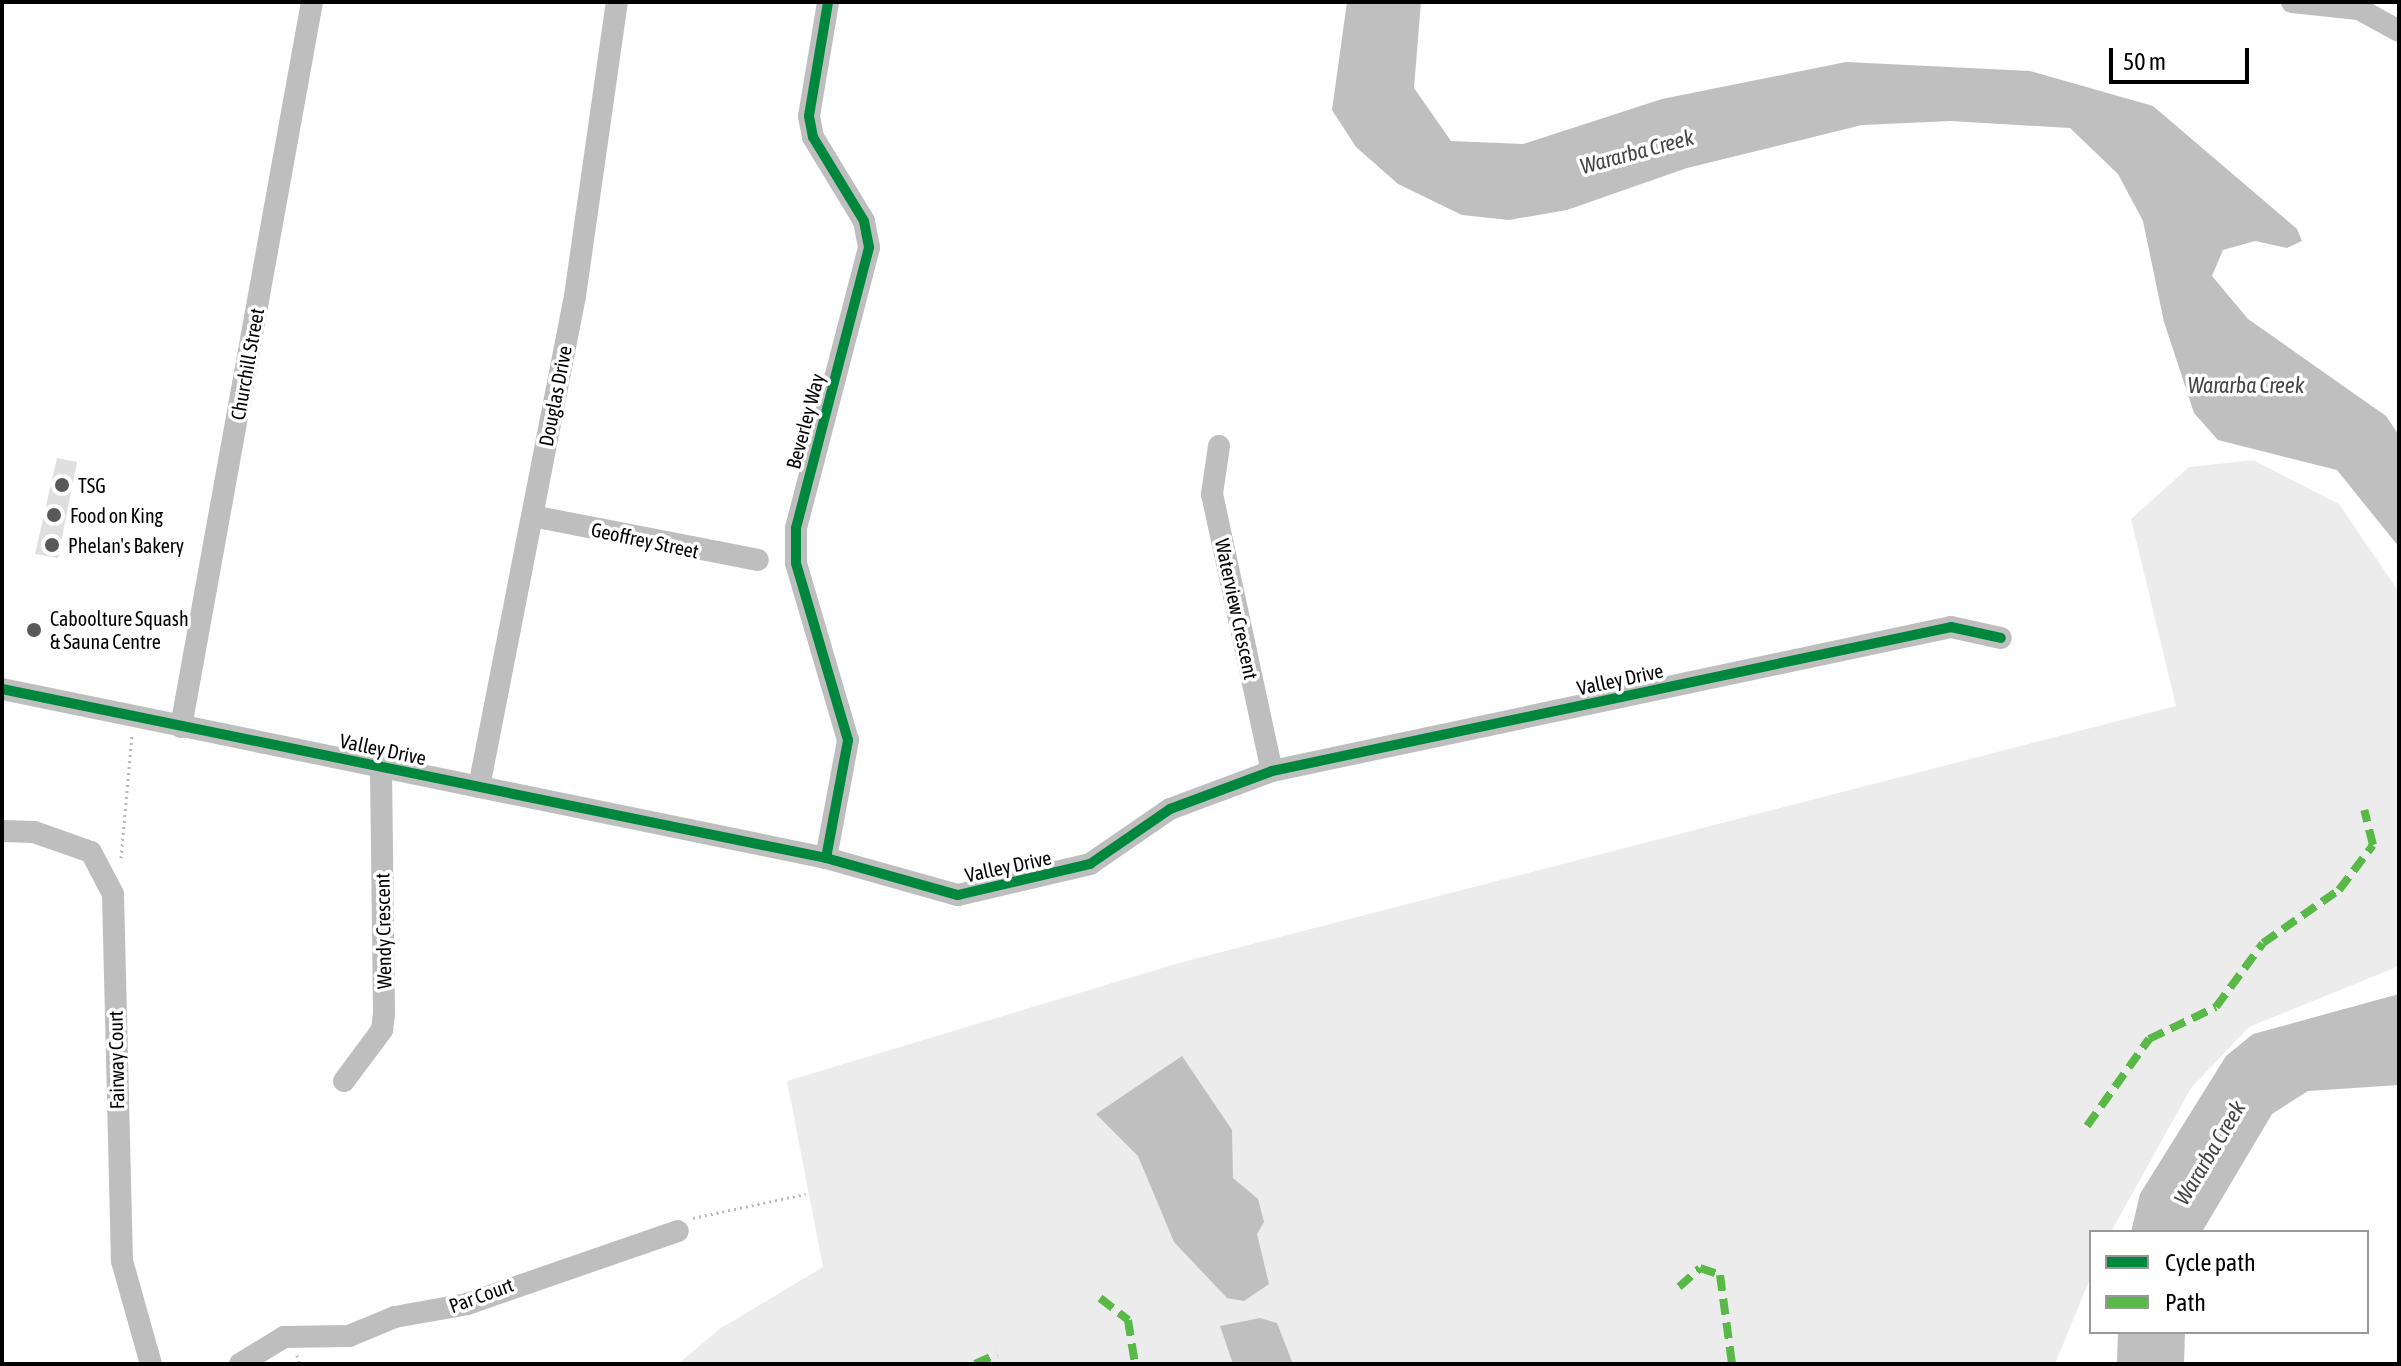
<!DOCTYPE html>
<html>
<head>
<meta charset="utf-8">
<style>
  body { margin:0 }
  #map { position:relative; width:2401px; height:1366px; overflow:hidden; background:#fff; font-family:"Asap Condensed",sans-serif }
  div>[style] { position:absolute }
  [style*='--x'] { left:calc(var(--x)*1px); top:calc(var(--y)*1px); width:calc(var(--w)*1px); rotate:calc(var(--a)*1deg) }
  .green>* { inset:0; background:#ececec }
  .water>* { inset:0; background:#bfbfbf }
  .building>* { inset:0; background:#dfdfdf }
  .path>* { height:3px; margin-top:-1.5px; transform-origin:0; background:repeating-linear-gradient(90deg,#b9b9b9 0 2px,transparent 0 6px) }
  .minor>* { height:22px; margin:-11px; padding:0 11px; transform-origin:11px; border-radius:11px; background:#bebebe }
  .quiet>* { height:8px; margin-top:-4px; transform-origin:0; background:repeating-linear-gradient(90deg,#58b947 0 16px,transparent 0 24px) }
  .cycleway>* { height:10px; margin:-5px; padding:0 5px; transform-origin:5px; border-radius:5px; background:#00873e }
  .dots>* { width:22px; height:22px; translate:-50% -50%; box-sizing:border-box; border:4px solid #fff; border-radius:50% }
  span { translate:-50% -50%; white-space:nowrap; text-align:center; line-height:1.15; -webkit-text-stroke:7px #fff; paint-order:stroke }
  .street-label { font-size:20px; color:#000 }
  .poi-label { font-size:20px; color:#000 }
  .left { translate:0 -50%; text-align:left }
  .water-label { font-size:22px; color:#444; font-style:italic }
  .frame { position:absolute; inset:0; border:4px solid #000; pointer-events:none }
  .legend { position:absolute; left:2089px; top:1230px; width:280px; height:104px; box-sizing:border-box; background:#fff; border:2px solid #999; margin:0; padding:10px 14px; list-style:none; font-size:24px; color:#000 }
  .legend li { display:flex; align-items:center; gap:16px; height:40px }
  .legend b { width:40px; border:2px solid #999 }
  .scale { position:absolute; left:2109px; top:48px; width:140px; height:36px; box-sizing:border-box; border:4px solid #000; border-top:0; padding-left:10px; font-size:24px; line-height:28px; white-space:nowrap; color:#000; -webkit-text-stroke:6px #fff; paint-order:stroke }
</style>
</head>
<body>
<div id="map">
  <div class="green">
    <i style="clip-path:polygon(2253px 460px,2339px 504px,2399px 592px,2399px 966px,2249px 1027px,2191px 1088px,2111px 1232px,2091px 1232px,2091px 1276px,2055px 1364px,678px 1364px,721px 1328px,823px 1267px,787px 1081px,1179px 963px,2176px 706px,2131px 519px,2189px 467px)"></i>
  </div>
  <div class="water">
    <i style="clip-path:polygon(1347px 2px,1421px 2px,1414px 88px,1451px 141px,1523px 144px,1662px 99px,1846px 62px,2030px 71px,2153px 106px,2297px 229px,2302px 241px,2287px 248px,2255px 241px,2223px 250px,2212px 276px,2248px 319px,2386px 416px,2399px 435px,2399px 547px,2337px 470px,2218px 440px,2194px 413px,2164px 322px,2143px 221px,2118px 174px,2070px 128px,1951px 121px,1862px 125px,1687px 168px,1567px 210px,1509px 220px,1462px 215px,1398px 184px,1356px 147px,1332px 110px)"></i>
    <i style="clip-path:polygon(2399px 994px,2399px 1085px,2308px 1091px,2272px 1114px,2202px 1232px,2131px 1232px,2140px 1194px,2226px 1056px,2253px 1034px)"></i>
    <i style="clip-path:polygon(1182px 1056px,1232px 1130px,1233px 1178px,1258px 1199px,1264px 1222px,1257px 1234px,1269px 1284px,1244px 1301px,1227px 1298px,1174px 1242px,1138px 1156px,1096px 1114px)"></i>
    <i style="clip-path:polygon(1260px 1318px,1277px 1323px,1293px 1364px,1233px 1364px,1220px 1326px)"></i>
    <i style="clip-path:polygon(2118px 1332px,2185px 1332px,2184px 1364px,2117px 1364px)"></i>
  </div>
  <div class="building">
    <i style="clip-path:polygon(57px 458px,77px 462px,58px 558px,35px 554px)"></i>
  </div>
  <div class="path">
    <i style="--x:121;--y:858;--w:123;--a:-84.9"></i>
    <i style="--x:693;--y:1218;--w:115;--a:-12.1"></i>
    <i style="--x:297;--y:1355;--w:9;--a:77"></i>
  </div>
  <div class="minor">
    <i style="--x:2292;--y:2;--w:67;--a:6"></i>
    <i style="--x:2359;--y:9;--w:46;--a:28.8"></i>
    <i style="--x:1219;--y:446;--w:49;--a:98.3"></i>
    <i style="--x:1212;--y:494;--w:283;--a:77.8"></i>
    <i style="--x:532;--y:516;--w:230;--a:11"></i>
    <i style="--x:2;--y:689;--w:841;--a:11.59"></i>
    <i style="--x:826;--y:858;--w:137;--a:15.7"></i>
    <i style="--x:958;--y:895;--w:136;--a:-13.2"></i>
    <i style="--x:1090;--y:864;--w:97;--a:-34.5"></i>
    <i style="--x:1170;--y:809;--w:109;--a:-20.4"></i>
    <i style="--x:1272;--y:771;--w:694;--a:-11.97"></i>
    <i style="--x:1951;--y:627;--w:51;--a:12.4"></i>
    <i style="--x:181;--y:727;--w:737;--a:-79.76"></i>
    <i style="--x:479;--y:787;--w:500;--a:-78.94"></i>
    <i style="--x:575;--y:296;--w:297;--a:-81.9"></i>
    <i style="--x:2;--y:831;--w:32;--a:2"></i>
    <i style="--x:34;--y:832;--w:60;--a:19.3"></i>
    <i style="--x:91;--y:852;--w:47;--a:62.4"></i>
    <i style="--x:113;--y:894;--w:367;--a:88.6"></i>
    <i style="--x:122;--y:1261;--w:107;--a:74.3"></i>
    <i style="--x:826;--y:858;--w:120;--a:-79.4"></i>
    <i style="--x:848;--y:740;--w:184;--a:-106.4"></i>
    <i style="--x:796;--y:563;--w:35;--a:-90"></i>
    <i style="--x:796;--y:528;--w:290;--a:-75.4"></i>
    <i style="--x:869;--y:247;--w:26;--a:-101"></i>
    <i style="--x:864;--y:221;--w:98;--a:-121.3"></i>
    <i style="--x:813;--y:137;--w:21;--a:-101"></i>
    <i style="--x:809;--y:116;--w:116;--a:-80.5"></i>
    <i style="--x:344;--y:1081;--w:64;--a:-53.3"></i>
    <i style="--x:382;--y:1030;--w:16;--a:-83"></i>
    <i style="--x:384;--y:1014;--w:247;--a:-90.7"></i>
    <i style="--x:240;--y:1364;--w:52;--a:-31.5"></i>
    <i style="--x:284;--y:1337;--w:65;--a:-0.9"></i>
    <i style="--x:349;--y:1336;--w:50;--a:-22.4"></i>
    <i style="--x:395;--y:1317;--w:73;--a:-10.2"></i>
    <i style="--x:467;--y:1304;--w:223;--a:-19.1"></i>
  </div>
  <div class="quiet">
    <i style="--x:2087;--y:1126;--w:107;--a:-54.5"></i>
    <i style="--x:2149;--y:1039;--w:74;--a:-25.5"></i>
    <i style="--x:2216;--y:1007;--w:79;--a:-53.7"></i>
    <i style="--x:2263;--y:943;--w:93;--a:-34.9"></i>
    <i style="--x:2339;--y:890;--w:56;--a:-52.9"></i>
    <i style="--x:2373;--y:845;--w:36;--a:-104"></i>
    <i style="--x:1679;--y:1287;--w:28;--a:-42"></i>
    <i style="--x:1700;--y:1268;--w:21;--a:19"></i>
    <i style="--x:1720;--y:1275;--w:90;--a:82.3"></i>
    <i style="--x:1100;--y:1298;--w:36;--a:38"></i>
    <i style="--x:1128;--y:1320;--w:45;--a:81"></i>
    <i style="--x:975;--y:1364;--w:24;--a:-24"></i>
  </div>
  <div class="cycleway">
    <i style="--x:2;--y:689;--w:841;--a:11.59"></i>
    <i style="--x:826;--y:858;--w:137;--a:15.7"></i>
    <i style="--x:958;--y:895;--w:136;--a:-13.2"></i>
    <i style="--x:1090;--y:864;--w:97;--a:-34.5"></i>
    <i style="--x:1170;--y:809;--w:109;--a:-20.4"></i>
    <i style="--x:1272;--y:771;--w:694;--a:-11.97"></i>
    <i style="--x:1951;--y:627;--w:51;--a:12.4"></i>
    <i style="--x:826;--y:858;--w:120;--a:-79.4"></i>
    <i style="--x:848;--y:740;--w:184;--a:-106.4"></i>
    <i style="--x:796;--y:563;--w:35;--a:-90"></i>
    <i style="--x:796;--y:528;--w:290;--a:-75.4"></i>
    <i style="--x:869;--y:247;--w:26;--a:-101"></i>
    <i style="--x:864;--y:221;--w:98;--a:-121.3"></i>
    <i style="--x:813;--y:137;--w:21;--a:-101"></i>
    <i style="--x:809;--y:116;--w:116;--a:-80.5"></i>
  </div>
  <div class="dots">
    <i style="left:62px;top:485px;background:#595959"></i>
    <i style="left:54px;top:515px;background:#595959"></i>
    <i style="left:52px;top:545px;background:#595959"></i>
    <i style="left:34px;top:630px;background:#595959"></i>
  </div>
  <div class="street-label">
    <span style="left:247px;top:364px;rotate:-80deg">Churchill Street</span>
    <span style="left:555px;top:396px;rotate:-79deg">Douglas Drive</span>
    <span style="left:805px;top:421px;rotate:-75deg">Beverley Way</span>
    <span style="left:645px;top:540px;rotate:12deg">Geoffrey Street</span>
    <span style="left:1237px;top:609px;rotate:78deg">Waterview Crescent</span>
    <span style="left:1620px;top:679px;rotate:-12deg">Valley Drive</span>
    <span style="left:383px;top:749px;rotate:12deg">Valley Drive</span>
    <span style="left:1008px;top:866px;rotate:-12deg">Valley Drive</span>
    <span style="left:383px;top:931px;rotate:-91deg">Wendy Crescent</span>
    <span style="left:116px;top:1060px;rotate:-91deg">Fairway Court</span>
    <span style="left:481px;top:1295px;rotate:-20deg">Par Court</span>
  </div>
  <div class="poi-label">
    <span class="left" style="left:78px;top:485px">TSG</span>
    <span class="left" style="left:70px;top:515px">Food on King</span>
    <span class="left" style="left:68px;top:545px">Phelan's Bakery</span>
    <span class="left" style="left:50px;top:630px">Caboolture Squash<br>&amp; Sauna Centre</span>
  </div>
  <div class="water-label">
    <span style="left:1637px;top:152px;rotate:-15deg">Wararba Creek</span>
    <span style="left:2246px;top:386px">Wararba Creek</span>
    <span style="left:2210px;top:1153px;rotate:-59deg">Wararba Creek</span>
  </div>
  <div class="frame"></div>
  <ul class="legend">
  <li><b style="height:10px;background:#00873e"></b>Cycle path</li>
  <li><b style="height:10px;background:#58b947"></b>Path</li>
  </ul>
  <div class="scale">50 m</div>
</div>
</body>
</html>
